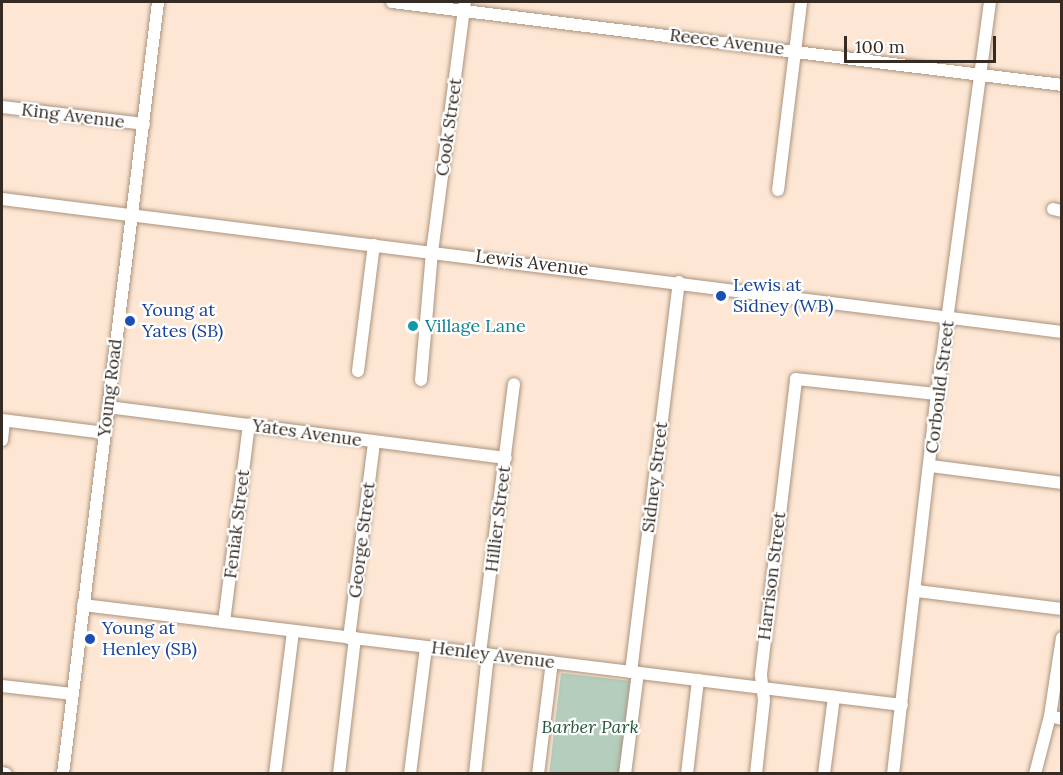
<!DOCTYPE html>
<html>
<head>
<meta charset="utf-8">
<style>
  body { margin:0 }
  #map { position:relative; width:1063px; height:775px; overflow:hidden; background:#fde7d4; font-family:Lora,serif }
  div>[style] { position:absolute }
  [style*='--x'] { left:calc(var(--x)*1px); top:calc(var(--y)*1px); width:calc(var(--w)*1px); rotate:calc(var(--a)*1deg) }
  .green>* { inset:0; background:#b4cdbc }
  .roads { filter:drop-shadow(0 0 2px #ac937d) drop-shadow(0 0 2px #ac937d) }
  .minor>* { height:12px; margin:-6px; padding:0 6px; transform-origin:6px; border-radius:6px; background:#fff }
  .dots>* { width:16px; height:16px; translate:-50% -50%; box-sizing:border-box; border:3px solid #fff; border-radius:50% }
  span { translate:-50% -50%; white-space:nowrap; text-align:center; line-height:1.15; -webkit-text-stroke:4.5px #fff; paint-order:stroke }
  .street-label { font-size:18px; color:#352b22 }
  .transit-label { font-size:18px; color:#164399 }
  .left { translate:0 -50%; text-align:left }
  .culture-label { font-size:18px; color:#0d838f }
  .park-label { font-size:18px; color:#245538; font-style:italic }
  .frame { position:absolute; inset:0; border:3px solid #352b22; pointer-events:none }
  .scale { position:absolute; left:844px; top:36px; width:152px; height:27px; box-sizing:border-box; border:3px solid #352b22; border-top:0; padding-left:8px; font-size:18px; line-height:21px; white-space:nowrap; color:#352b22; -webkit-text-stroke:4px #fff; paint-order:stroke }
</style>
</head>
<body>
<div id="map">
  <div class="green">
    <i style="clip-path:polygon(561px 673px,631px 681px,620px 773px,549px 774px)"></i>
  </div>
  <div class="roads">
    <div class="minor">
      <i style="--x:392;--y:2;--w:675;--a:7.06"></i>
      <i style="--x:2;--y:107;--w:143;--a:6.8"></i>
      <i style="--x:778;--y:190;--w:189;--a:-83"></i>
      <i style="--x:2;--y:199;--w:1068;--a:7.15"></i>
      <i style="--x:1053;--y:209;--w:9;--a:13"></i>
      <i style="--x:358;--y:371;--w:127;--a:-82.8"></i>
      <i style="--x:421;--y:380;--w:128;--a:-85.1"></i>
      <i style="--x:432;--y:252;--w:252;--a:-82.5"></i>
      <i style="--x:108;--y:407;--w:401;--a:7.3"></i>
      <i style="--x:2;--y:420;--w:104;--a:7.2"></i>
      <i style="--x:2;--y:440;--w:19;--a:-84"></i>
      <i style="--x:931;--y:466;--w:132;--a:7.4"></i>
      <i style="--x:917;--y:591;--w:146;--a:7.1"></i>
      <i style="--x:83;--y:605;--w:825;--a:6.96"></i>
      <i style="--x:224;--y:622;--w:199;--a:-82.8"></i>
      <i style="--x:349;--y:638;--w:198;--a:-82.7"></i>
      <i style="--x:480;--y:653;--w:271;--a:-82.8"></i>
      <i style="--x:631;--y:672;--w:393;--a:-83"></i>
      <i style="--x:2;--y:686;--w:71;--a:6.4"></i>
      <i style="--x:1050;--y:716;--w:12;--a:14"></i>
      <i style="--x:2;--y:773;--w:4;--a:14"></i>
      <i style="--x:63;--y:774;--w:778;--a:-82.98"></i>
      <i style="--x:275;--y:774;--w:144;--a:-82.8"></i>
      <i style="--x:339;--y:774;--w:137;--a:-83.3"></i>
      <i style="--x:410;--y:774;--w:128;--a:-82.8"></i>
      <i style="--x:475;--y:774;--w:120;--a:-83.8"></i>
      <i style="--x:538;--y:774;--w:113;--a:-82.9"></i>
      <i style="--x:625;--y:774;--w:102;--a:-82.7"></i>
      <i style="--x:687;--y:774;--w:95;--a:-83.3"></i>
      <i style="--x:756;--y:774;--w:74;--a:-83.8"></i>
      <i style="--x:764;--y:700;--w:26;--a:-97"></i>
      <i style="--x:761;--y:674;--w:297;--a:-83.2"></i>
      <i style="--x:796;--y:379;--w:142;--a:6.1"></i>
      <i style="--x:824;--y:774;--w:78;--a:-82.6"></i>
      <i style="--x:893;--y:774;--w:383;--a:-83.4"></i>
      <i style="--x:937;--y:394;--w:396;--a:-82.3"></i>
      <i style="--x:1035;--y:774;--w:60;--a:-75.5"></i>
      <i style="--x:1050;--y:716;--w:79;--a:-81.3"></i>
    </div>
  </div>
  <div class="dots">
    <i style="left:721px;top:296px;background:#1a4fb4"></i>
    <i style="left:130px;top:321px;background:#1a4fb4"></i>
    <i style="left:413px;top:326px;background:#0f9aa8"></i>
    <i style="left:90px;top:639px;background:#1a4fb4"></i>
  </div>
  <div class="street-label">
    <span style="left:727px;top:42px;rotate:7deg">Reece Avenue</span>
    <span style="left:73px;top:116px;rotate:7deg">King Avenue</span>
    <span style="left:449px;top:127px;rotate:-82deg">Cook Street</span>
    <span style="left:532px;top:263px;rotate:7deg">Lewis Avenue</span>
    <span style="left:940px;top:387px;rotate:-83deg">Corbould Street</span>
    <span style="left:110px;top:388px;rotate:-83deg">Young Road</span>
    <span style="left:307px;top:433px;rotate:8deg">Yates Avenue</span>
    <span style="left:655px;top:477px;rotate:-83deg">Sidney Street</span>
    <span style="left:498px;top:519px;rotate:-83deg">Hillier Street</span>
    <span style="left:237px;top:524px;rotate:-83deg">Feniak Street</span>
    <span style="left:362px;top:540px;rotate:-83deg">George Street</span>
    <span style="left:772px;top:576px;rotate:-83deg">Harrison Street</span>
    <span style="left:493px;top:655px;rotate:7deg">Henley Avenue</span>
  </div>
  <div class="transit-label">
    <span class="left" style="left:733px;top:296px">Lewis at<br>Sidney (WB)</span>
    <span class="left" style="left:142px;top:321px">Young at<br>Yates (SB)</span>
    <span class="left" style="left:102px;top:639px">Young at<br>Henley (SB)</span>
  </div>
  <div class="culture-label">
    <span class="left" style="left:425px;top:326px">Village Lane</span>
  </div>
  <div class="park-label">
    <span style="left:590px;top:727px">Barber Park</span>
  </div>
  <div class="frame"></div>
  <div class="scale">100 m</div>
</div>
</body>
</html>
